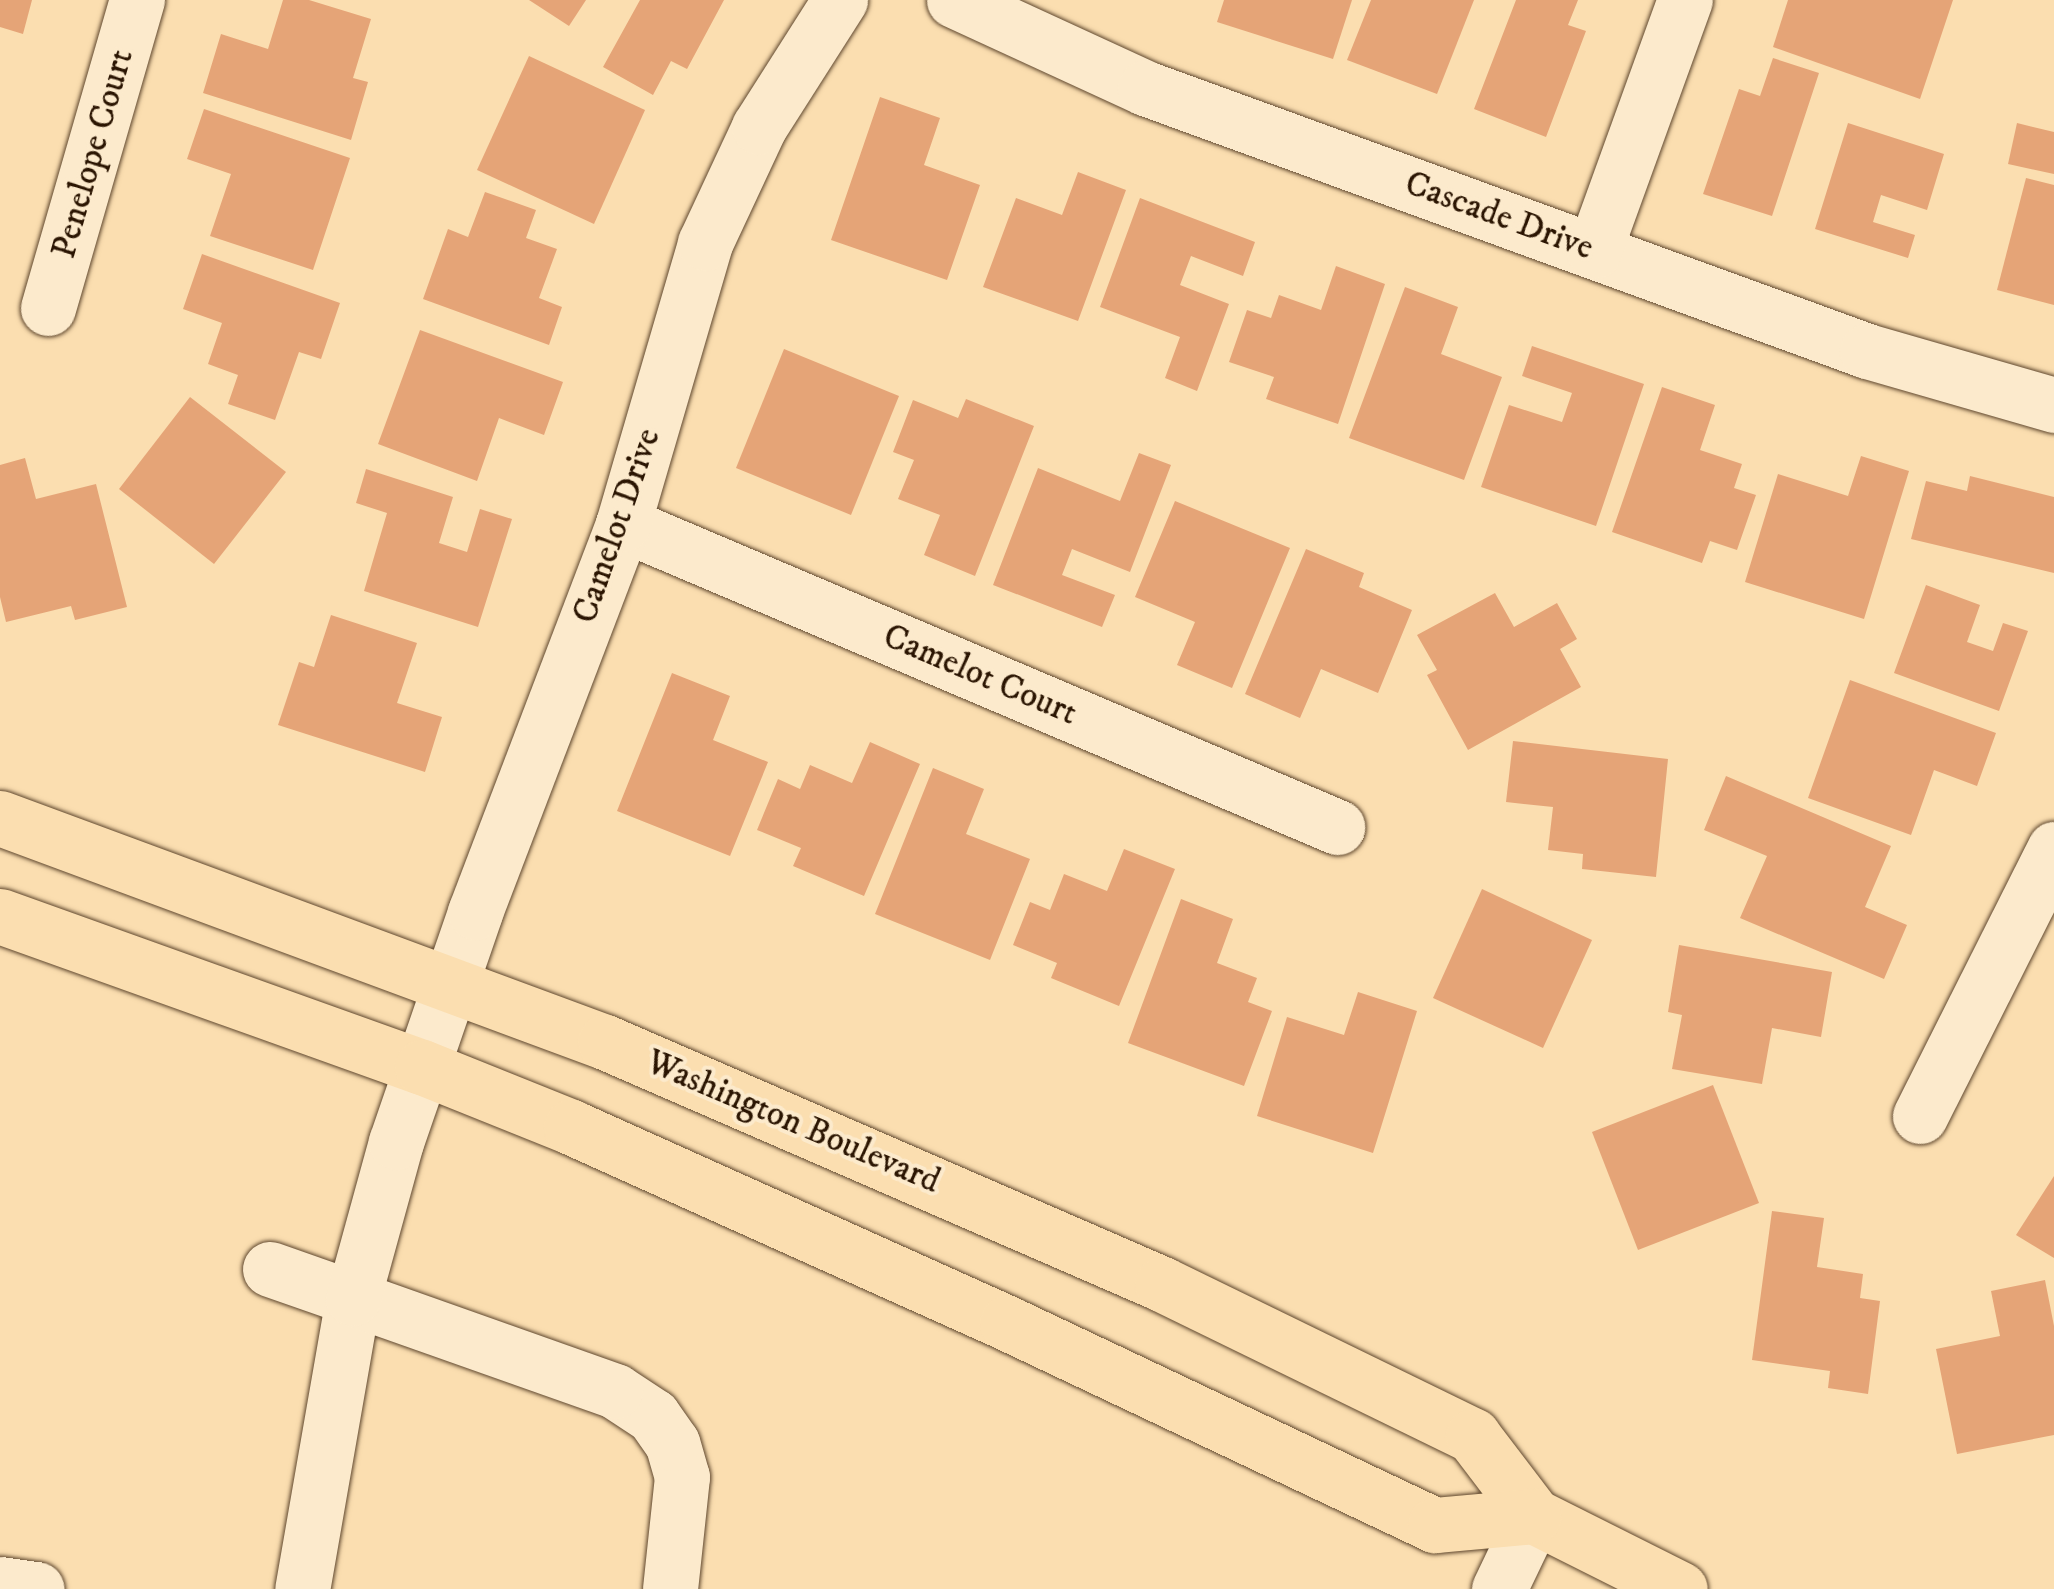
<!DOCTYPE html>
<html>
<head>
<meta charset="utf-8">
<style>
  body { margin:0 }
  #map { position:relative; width:2054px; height:1589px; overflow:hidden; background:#fbdeb0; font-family:"IM FELL DW Pica",serif }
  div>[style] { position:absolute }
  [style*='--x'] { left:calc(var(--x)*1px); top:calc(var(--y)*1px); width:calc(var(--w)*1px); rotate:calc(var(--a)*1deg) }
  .building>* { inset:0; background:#e5a477 }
  .roads { filter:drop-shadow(0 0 2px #5f472e) drop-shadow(0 0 2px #5f472e) }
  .minor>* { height:55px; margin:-27.5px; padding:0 27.5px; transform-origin:27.5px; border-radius:27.5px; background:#fceacc }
  .major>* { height:55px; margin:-27.5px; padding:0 27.5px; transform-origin:27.5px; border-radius:27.5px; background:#fbdeb0 }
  span { translate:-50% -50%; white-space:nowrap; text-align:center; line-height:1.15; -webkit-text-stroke:8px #fceacc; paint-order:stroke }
  .street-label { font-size:35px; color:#2b1502 }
</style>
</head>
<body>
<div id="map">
  <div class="building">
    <i style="clip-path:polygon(0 0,32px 0,23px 34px,0 27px)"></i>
    <i style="clip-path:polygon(283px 0,309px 0,371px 19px,353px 78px,368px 82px,351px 140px,203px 93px,221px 34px,268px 49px)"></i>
    <i style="clip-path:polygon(529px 0,586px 0,569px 26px)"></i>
    <i style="clip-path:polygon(640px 0,724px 0,687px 69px,671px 61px,653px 95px,603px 67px)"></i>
    <i style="clip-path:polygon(1224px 0,1352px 0,1333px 59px,1217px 22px)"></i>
    <i style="clip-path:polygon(1371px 0,1474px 0,1437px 94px,1347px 60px)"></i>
    <i style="clip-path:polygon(1516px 0,1578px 0,1568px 25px,1586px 31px,1546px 137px,1474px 109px)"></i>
    <i style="clip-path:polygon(1788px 0,1953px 0,1920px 99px,1773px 47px)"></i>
    <i style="clip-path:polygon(529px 56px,645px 110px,594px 224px,477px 170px)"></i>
    <i style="clip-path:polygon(1773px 58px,1819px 73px,1772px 216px,1703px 194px,1739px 89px,1760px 96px)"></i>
    <i style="clip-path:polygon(880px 97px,940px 118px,924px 165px,980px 185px,947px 280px,831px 240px)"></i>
    <i style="clip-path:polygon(204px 109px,350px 158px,313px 270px,210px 236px,231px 174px,187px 159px)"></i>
    <i style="clip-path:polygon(1848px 123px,1944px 154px,1927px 210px,1881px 195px,1873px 222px,1915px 235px,1908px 258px,1815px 229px)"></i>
    <i style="clip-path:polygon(2017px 123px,2054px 132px,2054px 174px,2008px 164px)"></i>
    <i style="clip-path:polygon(1078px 172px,1126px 190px,1078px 321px,983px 287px,1016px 198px,1062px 215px)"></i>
    <i style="clip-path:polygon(2026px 178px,2054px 185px,2054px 305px,1997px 290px)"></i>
    <i style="clip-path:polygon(485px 192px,536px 210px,526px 238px,557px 249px,539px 298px,562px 307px,549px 345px,423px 299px,448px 229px,468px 237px)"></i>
    <i style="clip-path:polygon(1140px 198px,1255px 242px,1243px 276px,1191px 256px,1180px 285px,1229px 304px,1197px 391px,1165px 378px,1180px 337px,1100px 307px)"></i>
    <i style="clip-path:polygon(202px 254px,340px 303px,321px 359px,299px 352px,275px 420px,228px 404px,238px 375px,208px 364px,222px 323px,183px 309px)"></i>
    <i style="clip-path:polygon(1336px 266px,1385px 284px,1338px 424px,1266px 399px,1274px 377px,1229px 362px,1247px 310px,1271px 318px,1279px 295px,1321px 310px)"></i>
    <i style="clip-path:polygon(1405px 287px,1458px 307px,1441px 354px,1502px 377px,1464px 480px,1349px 438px)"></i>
    <i style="clip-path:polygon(420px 330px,563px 382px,544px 435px,499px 418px,477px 481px,378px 444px)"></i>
    <i style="clip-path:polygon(1532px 346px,1644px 384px,1596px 526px,1481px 487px,1509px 405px,1562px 422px,1572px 393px,1522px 376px)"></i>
    <i style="clip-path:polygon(784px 349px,899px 396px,851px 515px,736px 468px)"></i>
    <i style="clip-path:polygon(1662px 387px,1715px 405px,1700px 450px,1742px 464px,1734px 488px,1756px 495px,1737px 550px,1710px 541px,1702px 563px,1612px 532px)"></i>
    <i style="clip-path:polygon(190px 397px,286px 472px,214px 564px,119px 489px)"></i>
    <i style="clip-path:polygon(966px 399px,1034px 426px,975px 576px,924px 555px,940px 515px,898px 499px,914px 460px,893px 452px,913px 400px,958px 418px)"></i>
    <i style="clip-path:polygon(1139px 453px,1171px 465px,1130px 572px,1072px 549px,1062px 575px,1115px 595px,1102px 627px,993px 585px,1038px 468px,1120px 501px)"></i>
    <i style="clip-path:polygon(1861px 456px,1909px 471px,1864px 619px,1745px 582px,1778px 474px,1848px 496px)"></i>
    <i style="clip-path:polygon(25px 458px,36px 499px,96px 484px,127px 607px,75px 620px,71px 606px,6px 622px,0 597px,0 465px)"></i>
    <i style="clip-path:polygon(366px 469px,453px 497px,439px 543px,467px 552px,480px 509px,512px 519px,478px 627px,364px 591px,387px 513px,356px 503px)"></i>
    <i style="clip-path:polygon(1970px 476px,2054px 497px,2054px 573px,1911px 539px,1926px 481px,1967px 491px)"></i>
    <i style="clip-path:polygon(1175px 501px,1290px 548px,1232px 688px,1177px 665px,1195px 622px,1135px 597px)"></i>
    <i style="clip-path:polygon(1306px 549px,1364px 573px,1359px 587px,1412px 610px,1378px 693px,1321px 669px,1300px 718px,1245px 694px)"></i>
    <i style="clip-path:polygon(1926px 585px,1980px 605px,1967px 642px,1993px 651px,2003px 623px,2028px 631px,1999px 711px,1894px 673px)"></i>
    <i style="clip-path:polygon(1495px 593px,1514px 627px,1557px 603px,1577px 639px,1560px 649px,1581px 687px,1468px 750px,1427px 675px,1437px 670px,1417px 635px)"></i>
    <i style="clip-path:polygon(331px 615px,417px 643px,397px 703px,442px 717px,425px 772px,278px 725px,299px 662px,314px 667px)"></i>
    <i style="clip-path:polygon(672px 673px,730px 696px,713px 740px,768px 762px,730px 856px,617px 811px)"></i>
    <i style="clip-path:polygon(1850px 680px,1996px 733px,1977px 786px,1934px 770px,1911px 835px,1808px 798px)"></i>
    <i style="clip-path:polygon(1513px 741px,1668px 759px,1656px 877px,1582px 869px,1583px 854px,1548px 850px,1553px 807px,1506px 802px)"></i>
    <i style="clip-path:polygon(870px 742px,920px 764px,864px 896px,793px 866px,801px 848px,757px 830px,778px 779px,800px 789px,810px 765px,852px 783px)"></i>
    <i style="clip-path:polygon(933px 768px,984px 789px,966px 834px,1030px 859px,990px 960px,875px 914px)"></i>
    <i style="clip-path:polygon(1726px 776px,1891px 846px,1865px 907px,1907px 925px,1884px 979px,1740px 918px,1767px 856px,1704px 830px)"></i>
    <i style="clip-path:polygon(1124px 849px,1175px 869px,1119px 1006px,1051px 978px,1057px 963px,1013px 945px,1030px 902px,1050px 910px,1064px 874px,1107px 891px)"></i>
    <i style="clip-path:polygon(1482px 889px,1592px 940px,1543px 1048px,1433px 998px)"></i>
    <i style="clip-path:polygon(1181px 899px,1233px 919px,1217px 963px,1257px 978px,1248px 1002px,1272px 1011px,1244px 1086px,1128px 1043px)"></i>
    <i style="clip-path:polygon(1679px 945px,1832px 972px,1821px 1037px,1772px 1028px,1762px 1084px,1672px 1069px,1682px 1015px,1668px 1012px)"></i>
    <i style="clip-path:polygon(1358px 992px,1417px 1011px,1373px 1153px,1257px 1116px,1287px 1017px,1344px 1035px)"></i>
    <i style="clip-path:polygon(1713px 1085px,1759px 1203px,1638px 1250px,1592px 1132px)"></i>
    <i style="clip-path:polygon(2054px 1176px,2054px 1258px,2016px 1235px)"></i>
    <i style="clip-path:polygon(1772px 1211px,1824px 1218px,1817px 1267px,1863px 1274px,1860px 1298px,1880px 1301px,1868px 1394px,1828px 1388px,1830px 1371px,1752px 1360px)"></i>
    <i style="clip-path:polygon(2045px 1280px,2054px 1326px,2054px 1435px,1957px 1454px,1936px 1349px,2000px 1336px,1991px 1291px)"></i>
  </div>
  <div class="roads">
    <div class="minor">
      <i style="--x:954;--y:0;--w:210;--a:24.7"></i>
      <i style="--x:1145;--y:88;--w:768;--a:20.01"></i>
      <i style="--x:1867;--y:351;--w:195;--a:16.1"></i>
      <i style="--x:1594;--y:251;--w:267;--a:-70.1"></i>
      <i style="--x:48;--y:308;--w:321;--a:-73.9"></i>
      <i style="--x:623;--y:524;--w:776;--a:22.99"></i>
      <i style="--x:1920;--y:1116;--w:299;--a:-63.3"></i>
      <i style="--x:270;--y:1269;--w:88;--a:19.3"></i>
      <i style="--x:353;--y:1298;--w:295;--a:99.9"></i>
      <i style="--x:0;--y:1584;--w:37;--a:8"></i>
      <i style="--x:670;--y:1589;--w:113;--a:-83.9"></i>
      <i style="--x:682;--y:1477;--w:35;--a:-106"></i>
      <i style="--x:672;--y:1443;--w:33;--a:-125"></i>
      <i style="--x:653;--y:1416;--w:45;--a:-146.7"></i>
      <i style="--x:615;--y:1391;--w:278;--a:-160.5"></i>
      <i style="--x:353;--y:1298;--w:162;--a:-74.6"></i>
      <i style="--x:396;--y:1142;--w:243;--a:-71"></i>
      <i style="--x:475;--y:912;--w:415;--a:-69.1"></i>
      <i style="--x:623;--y:524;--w:293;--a:-73.7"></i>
      <i style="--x:705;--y:243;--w:128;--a:-65"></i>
      <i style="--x:759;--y:127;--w:151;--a:-57.5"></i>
      <i style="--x:1499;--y:1589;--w:81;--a:-64.4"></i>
    </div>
    <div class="major">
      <i style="--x:0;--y:818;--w:645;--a:20.32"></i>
      <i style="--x:605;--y:1042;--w:607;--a:23.48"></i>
      <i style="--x:1162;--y:1284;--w:346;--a:26"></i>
      <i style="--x:1473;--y:1436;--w:101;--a:52.7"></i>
      <i style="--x:1534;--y:1516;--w:163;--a:26.6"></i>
      <i style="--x:0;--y:916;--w:448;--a:19.7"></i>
      <i style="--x:422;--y:1067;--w:161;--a:21.9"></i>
      <i style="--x:571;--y:1127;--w:478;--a:24.2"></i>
      <i style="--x:1007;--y:1323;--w:473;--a:25.3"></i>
      <i style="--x:1435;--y:1525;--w:99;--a:-5.2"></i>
    </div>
  </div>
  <div class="street-label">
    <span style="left:93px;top:154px;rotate:-74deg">Penelope Court</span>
    <span style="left:1499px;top:216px;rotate:20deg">Cascade Drive</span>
    <span style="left:617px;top:526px;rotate:-71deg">Camelot Drive</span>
    <span style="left:980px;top:675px;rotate:23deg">Camelot Court</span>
    <span style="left:793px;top:1122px;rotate:23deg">Washington Boulevard</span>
  </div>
</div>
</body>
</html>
